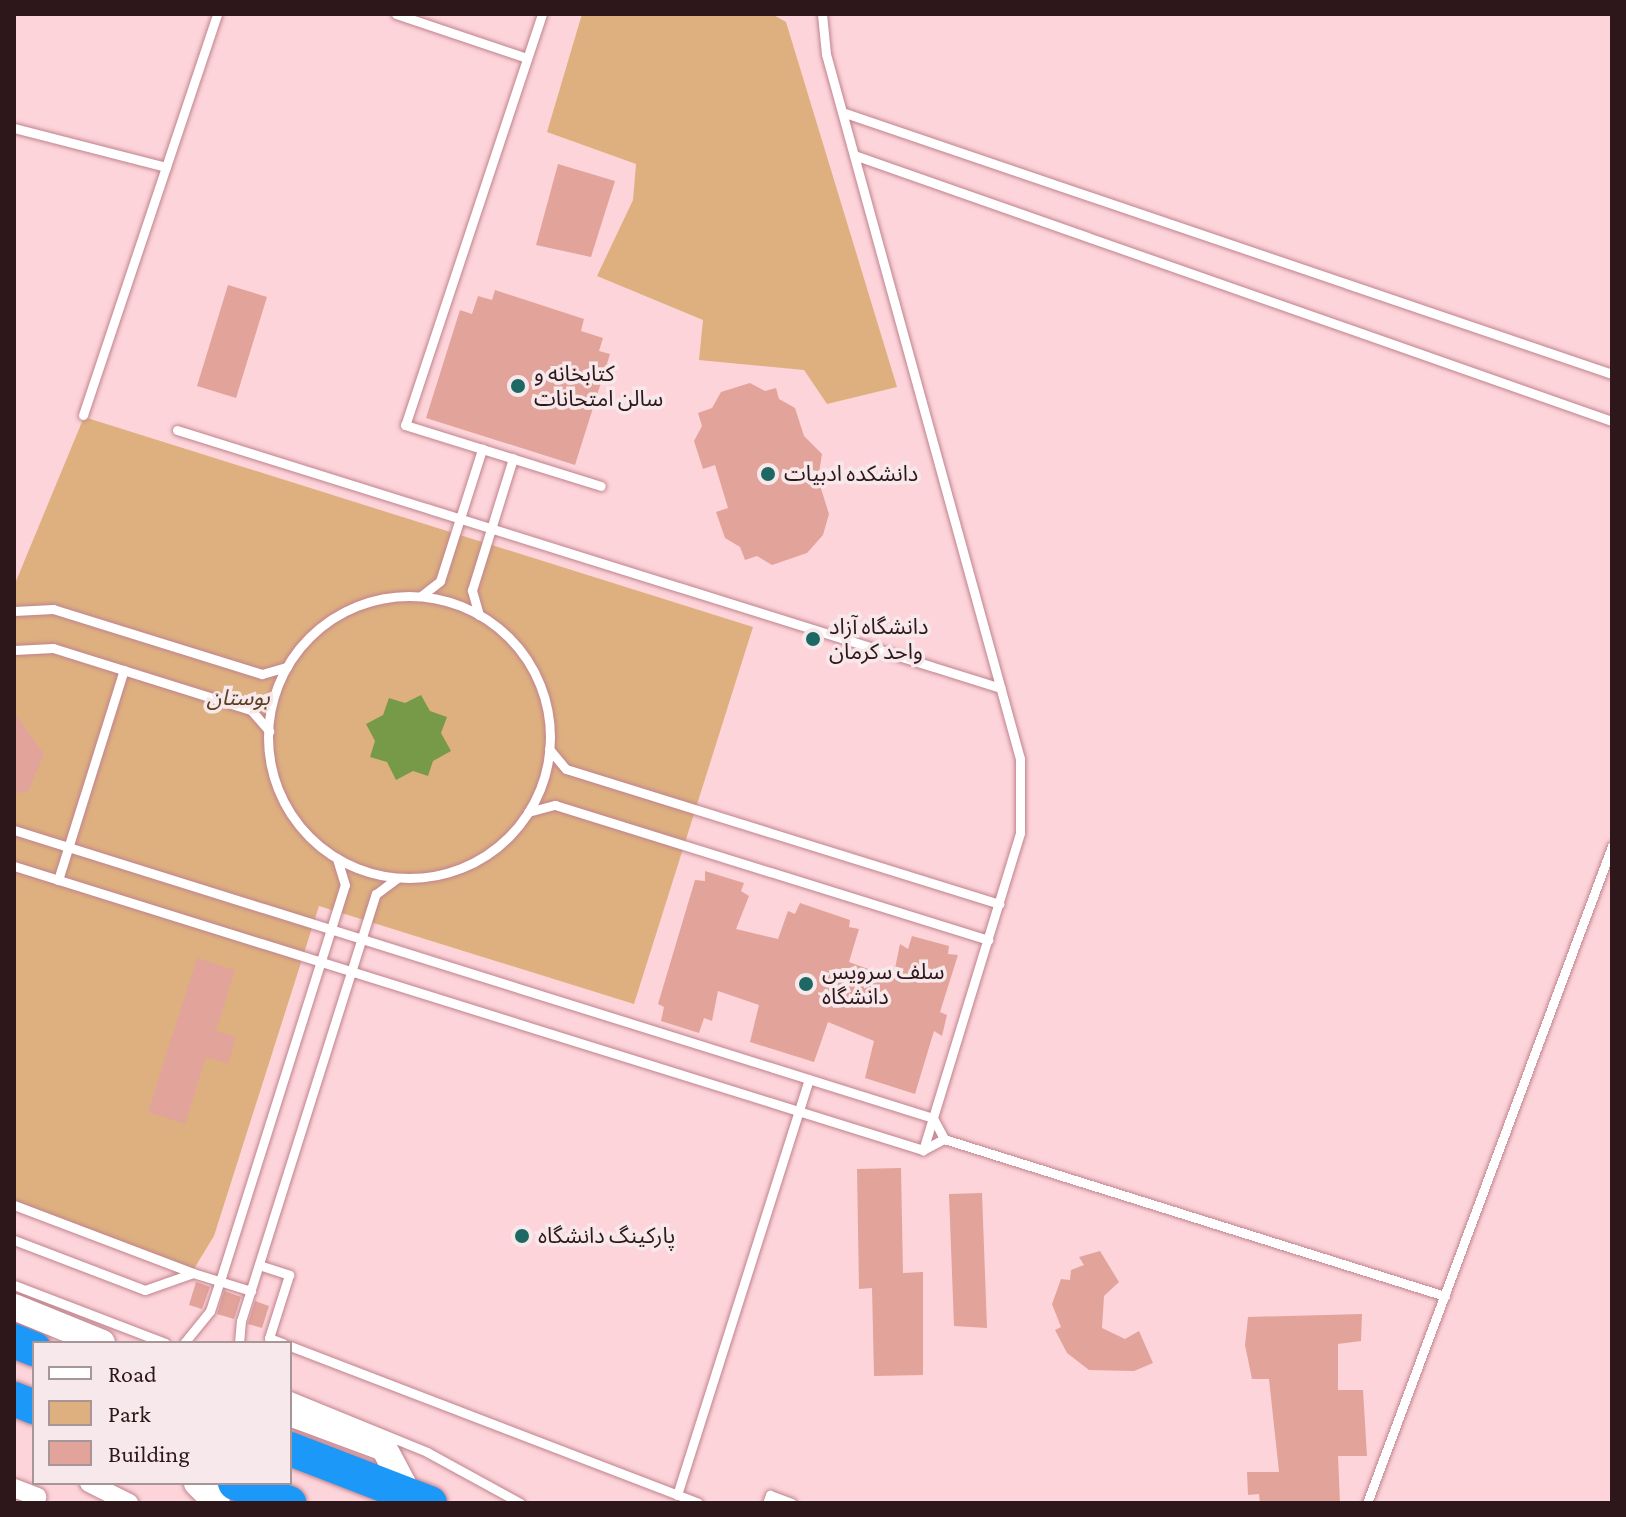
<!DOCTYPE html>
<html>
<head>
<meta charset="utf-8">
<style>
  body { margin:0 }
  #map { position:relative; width:1626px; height:1517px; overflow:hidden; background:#fdd4da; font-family:"Crimson Pro","Noto Sans Arabic",serif }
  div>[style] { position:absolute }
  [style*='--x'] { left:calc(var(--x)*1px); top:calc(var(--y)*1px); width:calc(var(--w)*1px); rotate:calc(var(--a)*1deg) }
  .green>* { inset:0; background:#deb07f }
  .water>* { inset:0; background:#779a48 }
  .building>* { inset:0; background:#e2a39a }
  .roads { filter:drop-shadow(0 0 2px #c0838d) drop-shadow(0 0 2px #c0838d) }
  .lane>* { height:9px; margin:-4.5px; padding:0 4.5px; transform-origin:4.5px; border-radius:4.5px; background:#fff }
  .lane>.ring { margin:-4.5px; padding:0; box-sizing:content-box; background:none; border:9px solid #fff; border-radius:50% }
  .street>* { height:18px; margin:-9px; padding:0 9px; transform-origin:9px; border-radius:9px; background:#fff }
  .secondary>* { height:26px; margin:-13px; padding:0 13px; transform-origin:13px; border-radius:13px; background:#fff }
  .highway>* { height:34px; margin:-17px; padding:0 17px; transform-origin:17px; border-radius:17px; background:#1c99f8 }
  .dots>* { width:22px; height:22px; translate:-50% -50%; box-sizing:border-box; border:4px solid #f7e9eb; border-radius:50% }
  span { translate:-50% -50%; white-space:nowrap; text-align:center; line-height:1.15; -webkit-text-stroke:7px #f7e9eb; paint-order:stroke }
  .poi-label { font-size:22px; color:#2e171b }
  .left { translate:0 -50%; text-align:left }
  .park-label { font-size:22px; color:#5a3f20; font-style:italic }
  .frame { position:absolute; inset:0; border:16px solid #2e171b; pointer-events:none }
  .legend { position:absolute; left:32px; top:1341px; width:260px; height:144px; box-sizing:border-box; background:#f7e9eb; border:2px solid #a79598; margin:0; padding:10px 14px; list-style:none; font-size:24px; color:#2e171b }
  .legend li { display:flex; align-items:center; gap:16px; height:40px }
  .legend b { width:40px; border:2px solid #a79598 }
</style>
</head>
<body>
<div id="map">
  <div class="green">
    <i style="clip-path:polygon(582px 14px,772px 14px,786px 22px,897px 387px,827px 404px,804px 370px,699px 360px,703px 320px,597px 276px,633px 200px,636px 164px,547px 132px)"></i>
    <i style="clip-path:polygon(84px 417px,753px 627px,634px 1004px,319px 906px,214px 1236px,192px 1272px,14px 1203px,14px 586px)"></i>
  </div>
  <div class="water">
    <i style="clip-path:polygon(421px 695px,430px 711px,447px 717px,441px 733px,451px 751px,433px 761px,428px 776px,413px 771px,396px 780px,387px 762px,370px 757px,375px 741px,366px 724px,383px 715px,389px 698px,405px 703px)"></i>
  </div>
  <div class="building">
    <i style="clip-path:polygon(558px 164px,615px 181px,591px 257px,536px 245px)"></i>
    <i style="clip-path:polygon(228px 285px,267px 297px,236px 398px,197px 386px)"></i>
    <i style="clip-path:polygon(495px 290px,584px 319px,581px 331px,603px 338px,599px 351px,610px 354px,575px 465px,426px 418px,460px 310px,472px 314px,478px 296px,492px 300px)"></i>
    <i style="clip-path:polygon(750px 383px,765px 391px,776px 388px,779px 399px,795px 408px,804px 436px,822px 454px,818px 479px,829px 514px,823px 535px,807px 553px,772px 565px,757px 556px,745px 560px,740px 547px,725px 538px,716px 512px,728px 508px,715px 465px,703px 469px,694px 441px,702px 426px,698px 413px,712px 408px,721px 392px)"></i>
    <i style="clip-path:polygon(14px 712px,44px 754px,28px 792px,14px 793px)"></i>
    <i style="clip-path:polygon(705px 871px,744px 883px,741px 891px,749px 896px,736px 929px,778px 939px,788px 911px,795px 914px,800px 903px,850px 920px,849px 927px,859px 929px,849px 962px,893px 978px,900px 944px,908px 949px,912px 936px,949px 946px,948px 954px,958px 955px,940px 1012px,947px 1015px,942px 1036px,934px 1031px,915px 1094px,865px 1078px,874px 1041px,828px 1022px,814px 1062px,750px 1042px,759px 1005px,718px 991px,712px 1021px,704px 1018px,699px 1033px,661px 1021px,664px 1007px,658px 1004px,695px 880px,705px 881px)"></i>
    <i style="clip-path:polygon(197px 958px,235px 970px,216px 1031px,236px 1037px,228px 1064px,206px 1057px,185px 1124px,148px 1112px)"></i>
    <i style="clip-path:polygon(901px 1168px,903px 1273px,923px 1272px,923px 1375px,874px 1376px,872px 1288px,859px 1289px,857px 1169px)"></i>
    <i style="clip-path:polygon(982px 1193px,987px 1328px,954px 1326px,949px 1194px)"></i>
    <i style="clip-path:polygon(1100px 1251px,1119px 1282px,1104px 1296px,1102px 1328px,1125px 1339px,1139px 1331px,1153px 1363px,1134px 1371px,1089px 1370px,1067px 1353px,1055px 1330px,1061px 1327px,1052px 1304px,1061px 1279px,1070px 1280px,1071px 1270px,1084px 1265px,1079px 1257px)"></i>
    <i style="clip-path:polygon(196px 1282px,210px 1287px,202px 1309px,189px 1305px)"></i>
    <i style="clip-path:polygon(224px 1291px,241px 1297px,234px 1319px,217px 1314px)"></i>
    <i style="clip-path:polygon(255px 1301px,269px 1306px,262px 1328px,248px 1324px)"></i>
    <i style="clip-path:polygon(1362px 1314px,1361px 1341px,1338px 1344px,1338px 1390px,1363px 1390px,1367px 1456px,1338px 1456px,1340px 1503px,1260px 1503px,1259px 1494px,1248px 1495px,1247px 1472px,1279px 1472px,1269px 1379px,1252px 1379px,1245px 1345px,1248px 1317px)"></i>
  </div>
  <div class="roads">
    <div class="lane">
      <i style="--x:396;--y:14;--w:138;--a:18.6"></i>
      <i style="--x:542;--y:14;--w:433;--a:108.4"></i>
      <i style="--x:405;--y:425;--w:205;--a:17.3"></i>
      <i style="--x:822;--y:14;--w:40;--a:84.3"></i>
      <i style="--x:826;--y:54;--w:731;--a:74.61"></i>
      <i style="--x:1020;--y:759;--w:74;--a:90"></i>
      <i style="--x:1020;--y:833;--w:332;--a:107"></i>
      <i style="--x:842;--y:112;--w:813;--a:18.79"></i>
      <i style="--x:14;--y:128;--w:157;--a:14.4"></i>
      <i style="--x:854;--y:155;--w:803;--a:19.34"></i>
      <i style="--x:83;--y:415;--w:423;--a:-71.5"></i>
      <i style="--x:177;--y:430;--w:863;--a:17.39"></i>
      <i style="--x:421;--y:596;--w:24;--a:-38"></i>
      <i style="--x:440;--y:581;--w:139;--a:-72.3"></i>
      <i class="ring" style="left:268px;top:596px;width:273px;height:273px"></i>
      <i style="--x:14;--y:611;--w:39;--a:-3"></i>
      <i style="--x:53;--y:609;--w:219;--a:17.3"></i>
      <i style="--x:262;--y:674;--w:26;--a:-16"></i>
      <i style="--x:479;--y:615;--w:26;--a:-106"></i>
      <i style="--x:472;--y:590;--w:138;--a:-72.7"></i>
      <i style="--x:14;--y:650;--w:39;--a:-3"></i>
      <i style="--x:53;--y:648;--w:207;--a:17.4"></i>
      <i style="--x:251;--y:710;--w:28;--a:49"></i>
      <i style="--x:549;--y:749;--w:26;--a:50"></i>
      <i style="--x:566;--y:769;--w:454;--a:17.3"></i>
      <i style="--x:528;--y:812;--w:28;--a:-15"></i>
      <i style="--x:555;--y:805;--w:454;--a:17.3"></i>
      <i style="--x:14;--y:830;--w:963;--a:17.4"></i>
      <i style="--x:933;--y:1118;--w:24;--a:62"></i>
      <i style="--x:14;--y:866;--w:952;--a:17.35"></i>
      <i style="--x:923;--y:1150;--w:24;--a:-28"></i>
      <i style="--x:944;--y:1139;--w:525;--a:17.4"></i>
      <i style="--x:58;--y:880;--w:220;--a:-72.6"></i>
      <i style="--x:14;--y:1205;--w:191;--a:20.8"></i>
      <i style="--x:14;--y:1240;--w:140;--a:20.9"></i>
      <i style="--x:145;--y:1290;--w:51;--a:-19.5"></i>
      <i style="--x:193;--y:1273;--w:61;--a:17.2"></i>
      <i style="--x:259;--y:1265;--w:32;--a:18"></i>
      <i style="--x:289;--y:1275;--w:66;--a:107.6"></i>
      <i style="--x:269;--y:1338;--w:15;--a:20"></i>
      <i style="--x:14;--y:1285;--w:162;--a:21"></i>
      <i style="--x:184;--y:1343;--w:41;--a:-50.9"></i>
      <i style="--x:210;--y:1311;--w:32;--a:-72"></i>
      <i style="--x:220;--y:1281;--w:415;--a:-72.5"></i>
      <i style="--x:345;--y:885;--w:28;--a:-107"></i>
      <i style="--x:239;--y:1343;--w:22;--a:-85"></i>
      <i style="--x:241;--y:1321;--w:448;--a:-72.5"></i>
      <i style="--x:376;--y:894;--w:26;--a:-37"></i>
      <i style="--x:290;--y:1346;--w:437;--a:21"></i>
      <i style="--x:290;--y:1396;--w:148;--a:22.2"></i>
      <i style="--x:427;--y:1452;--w:106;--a:28.7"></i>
      <i style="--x:677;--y:1495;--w:436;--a:-72.4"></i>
      <i style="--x:767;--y:1503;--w:9;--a:-69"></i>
      <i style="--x:770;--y:1495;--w:23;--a:20"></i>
      <i style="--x:1367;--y:1503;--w:701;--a:-69.55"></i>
    </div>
    <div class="street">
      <i style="--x:89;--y:1483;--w:45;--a:26.6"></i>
      <i style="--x:14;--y:1488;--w:25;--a:21"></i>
    </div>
    <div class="secondary">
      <i style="--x:14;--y:1307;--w:95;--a:22.2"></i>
      <i style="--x:290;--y:1413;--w:100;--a:20.4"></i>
      <i style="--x:384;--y:1448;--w:53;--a:62"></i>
      <i style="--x:197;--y:1483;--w:28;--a:45"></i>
    </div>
    <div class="highway">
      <i style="--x:14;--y:1341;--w:22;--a:22"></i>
      <i style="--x:14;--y:1399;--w:22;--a:22"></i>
      <i style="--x:290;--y:1449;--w:150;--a:21.1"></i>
      <i style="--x:235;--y:1483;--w:58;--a:20.3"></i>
    </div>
  </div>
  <div class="dots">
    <i style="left:518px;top:386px;background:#1d6863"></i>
    <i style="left:768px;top:474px;background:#1d6863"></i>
    <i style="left:813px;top:639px;background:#1d6863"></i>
    <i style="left:806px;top:984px;background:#1d6863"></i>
    <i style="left:522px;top:1236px;background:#1d6863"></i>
  </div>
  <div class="poi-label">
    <span class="left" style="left:534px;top:386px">کتابخانه و<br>سالن امتحانات</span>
    <span class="left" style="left:784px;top:474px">دانشکده ادبیات</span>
    <span class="left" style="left:829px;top:639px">دانشگاه آزاد<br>واحد کرمان</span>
    <span class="left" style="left:822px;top:984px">سلف سرویس<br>دانشگاه</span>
    <span class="left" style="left:538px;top:1236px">پارکینگ دانشگاه</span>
  </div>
  <div class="park-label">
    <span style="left:238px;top:698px">بوستان</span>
  </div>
  <div class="frame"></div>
  <ul class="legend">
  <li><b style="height:10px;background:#fff"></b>Road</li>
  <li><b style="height:22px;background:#deb07f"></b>Park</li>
  <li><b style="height:22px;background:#e2a39a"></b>Building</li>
  </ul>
</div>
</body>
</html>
